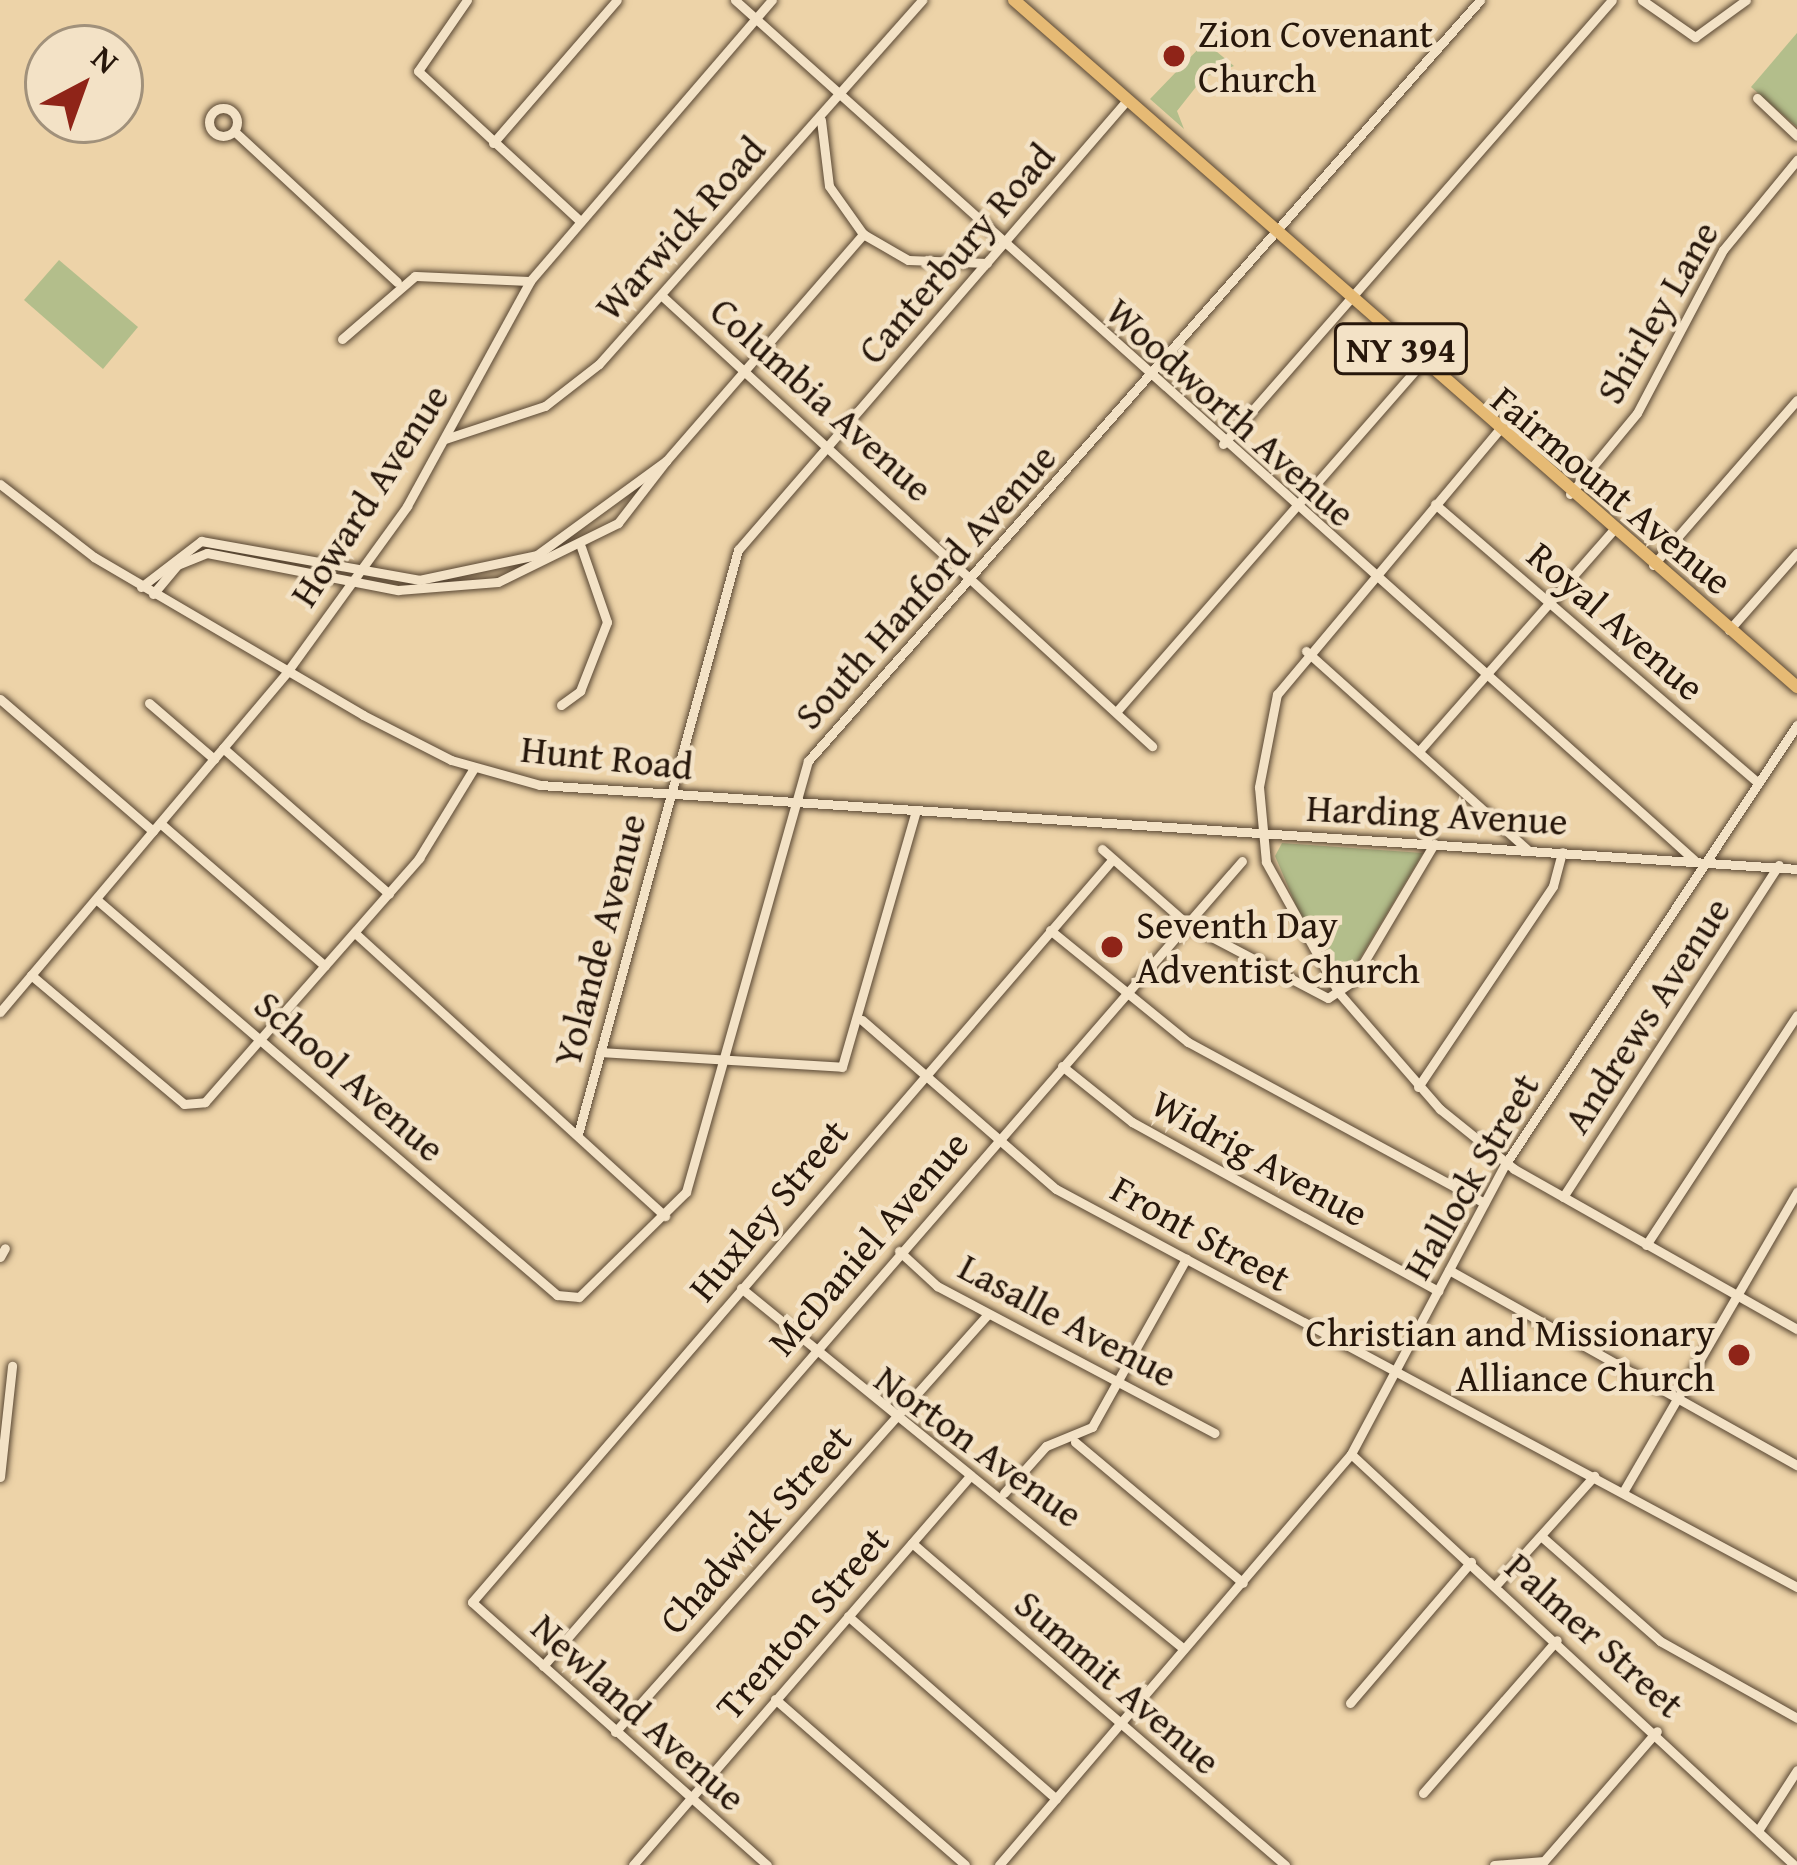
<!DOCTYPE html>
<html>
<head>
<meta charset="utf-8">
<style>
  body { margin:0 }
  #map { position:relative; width:1797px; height:1865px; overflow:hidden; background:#edd3a8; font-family:"Gentium Book Plus",serif }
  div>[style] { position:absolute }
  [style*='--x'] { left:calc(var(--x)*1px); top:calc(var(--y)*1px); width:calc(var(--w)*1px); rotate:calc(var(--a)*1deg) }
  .green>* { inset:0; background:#b3be8b }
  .roads { filter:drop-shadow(0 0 3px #584632) drop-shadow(0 0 3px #584632) }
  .minor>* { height:9px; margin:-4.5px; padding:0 4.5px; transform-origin:4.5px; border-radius:4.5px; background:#f3e2c6 }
  .minor>.ring { margin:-4.5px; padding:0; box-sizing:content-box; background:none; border:9px solid #f3e2c6; border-radius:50% }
  .major>* { height:12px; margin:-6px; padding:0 6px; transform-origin:6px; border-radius:6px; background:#e6ba74 }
  .dots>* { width:33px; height:33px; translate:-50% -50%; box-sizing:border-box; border:6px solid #f3e2c6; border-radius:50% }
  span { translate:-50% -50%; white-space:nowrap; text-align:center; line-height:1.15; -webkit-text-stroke:9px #f3e2c6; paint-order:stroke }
  .shield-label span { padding:3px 9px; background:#f3e2c6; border:3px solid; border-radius:9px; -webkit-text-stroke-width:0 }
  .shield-label { font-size:36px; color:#27170b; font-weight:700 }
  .poi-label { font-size:39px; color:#27170b }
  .left { translate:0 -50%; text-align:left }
  .right { translate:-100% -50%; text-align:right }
  .street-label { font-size:39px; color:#27170b }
  .north { position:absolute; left:24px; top:24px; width:120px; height:120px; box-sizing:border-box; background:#f3e2c6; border:3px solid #a1917b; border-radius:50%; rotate:41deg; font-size:33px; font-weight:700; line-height:48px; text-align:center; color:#27170b }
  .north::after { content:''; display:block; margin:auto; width:42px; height:54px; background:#8f2418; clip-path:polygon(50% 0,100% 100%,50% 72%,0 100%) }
</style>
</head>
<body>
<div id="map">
  <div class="green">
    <i style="clip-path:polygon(1797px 33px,1797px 127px,1751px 87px)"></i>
    <i style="clip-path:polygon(1205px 42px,1234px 66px,1203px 78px,1177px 111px,1184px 129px,1150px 99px)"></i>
    <i style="clip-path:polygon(59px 260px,138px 327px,103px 369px,24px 300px)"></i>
    <i style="clip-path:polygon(1282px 843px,1423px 853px,1347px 980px,1298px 910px,1275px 856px)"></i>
  </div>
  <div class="roads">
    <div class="minor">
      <i style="--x:467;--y:0;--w:86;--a:124.6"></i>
      <i style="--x:418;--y:71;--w:221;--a:42.8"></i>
      <i style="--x:735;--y:0;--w:1288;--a:41.88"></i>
      <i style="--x:1642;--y:0;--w:65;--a:34.9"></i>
      <i style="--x:1695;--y:37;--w:63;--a:-36"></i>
      <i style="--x:1757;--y:98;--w:55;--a:43.5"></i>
      <i class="ring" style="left:209px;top:108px;width:19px;height:19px"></i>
      <i style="--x:821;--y:120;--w:66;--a:83.1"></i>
      <i style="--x:829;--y:186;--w:59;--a:54.7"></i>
      <i style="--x:863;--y:234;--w:52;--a:30"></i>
      <i style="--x:908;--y:260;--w:79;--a:2.2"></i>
      <i style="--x:234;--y:131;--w:222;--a:42.8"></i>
      <i style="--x:493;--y:143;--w:189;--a:-49.1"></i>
      <i style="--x:661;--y:295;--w:667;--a:42.57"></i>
      <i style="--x:342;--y:339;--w:96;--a:-40.8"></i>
      <i style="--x:415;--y:276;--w:115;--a:2.5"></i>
      <i style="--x:1498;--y:431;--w:344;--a:130"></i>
      <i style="--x:1277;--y:694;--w:95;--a:101"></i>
      <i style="--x:1259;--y:787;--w:75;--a:84.7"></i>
      <i style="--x:1266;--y:862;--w:150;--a:60.9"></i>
      <i style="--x:1339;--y:993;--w:154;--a:49"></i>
      <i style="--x:1440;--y:1109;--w:95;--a:39"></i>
      <i style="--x:1514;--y:1169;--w:325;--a:29.5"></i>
      <i style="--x:445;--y:439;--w:105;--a:-18.3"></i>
      <i style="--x:545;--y:406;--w:68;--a:-37.9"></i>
      <i style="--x:599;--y:364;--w:487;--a:-48.4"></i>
      <i style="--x:1223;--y:444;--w:590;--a:-48.78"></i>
      <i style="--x:0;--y:484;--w:119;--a:37.8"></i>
      <i style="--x:94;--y:557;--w:312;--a:30.4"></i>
      <i style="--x:363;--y:715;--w:99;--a:27.1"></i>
      <i style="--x:451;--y:760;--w:92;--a:15.7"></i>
      <i style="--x:540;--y:785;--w:1260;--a:3.82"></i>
      <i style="--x:1570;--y:494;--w:105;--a:-50.4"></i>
      <i style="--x:1637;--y:413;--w:184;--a:-62.2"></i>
      <i style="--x:1723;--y:250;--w:117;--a:-50.6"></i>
      <i style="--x:1435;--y:504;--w:427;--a:40.8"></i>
      <i style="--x:1653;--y:565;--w:219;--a:-48.9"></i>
      <i style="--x:141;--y:587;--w:76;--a:-37.5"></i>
      <i style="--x:201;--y:541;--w:221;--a:10.1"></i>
      <i style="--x:419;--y:580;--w:121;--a:-12"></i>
      <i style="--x:537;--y:555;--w:160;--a:-36.1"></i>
      <i style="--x:666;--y:461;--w:301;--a:-49"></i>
      <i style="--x:153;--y:594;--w:38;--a:-50"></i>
      <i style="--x:177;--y:565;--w:32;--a:-22"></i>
      <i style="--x:207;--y:553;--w:195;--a:11"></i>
      <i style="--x:398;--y:590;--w:100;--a:-4.6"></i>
      <i style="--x:498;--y:582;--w:134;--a:-26.2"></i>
      <i style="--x:618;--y:523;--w:78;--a:-52.3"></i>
      <i style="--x:1729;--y:630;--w:103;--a:-48.6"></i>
      <i style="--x:1306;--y:651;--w:298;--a:41.9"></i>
      <i style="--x:0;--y:699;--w:202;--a:40.8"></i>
      <i style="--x:149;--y:703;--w:86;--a:40.7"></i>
      <i style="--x:561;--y:705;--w:24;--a:-36"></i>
      <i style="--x:580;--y:691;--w:74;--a:-68.6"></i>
      <i style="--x:607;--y:622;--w:79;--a:-109.1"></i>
      <i style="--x:1117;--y:711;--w:459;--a:-48.8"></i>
      <i style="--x:223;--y:748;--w:221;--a:41.3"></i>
      <i style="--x:1420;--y:750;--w:293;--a:-48.7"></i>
      <i style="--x:160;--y:823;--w:218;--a:40.9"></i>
      <i style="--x:1102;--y:849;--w:113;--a:41.4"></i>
      <i style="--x:1187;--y:924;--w:159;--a:27.7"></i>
      <i style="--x:1328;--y:998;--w:29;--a:-34"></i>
      <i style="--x:1352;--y:982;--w:161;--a:-59.3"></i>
      <i style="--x:96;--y:899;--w:608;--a:40.66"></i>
      <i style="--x:557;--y:1295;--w:22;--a:5"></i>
      <i style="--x:579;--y:1297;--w:150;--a:-44.5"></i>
      <i style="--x:686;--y:1192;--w:448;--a:-74.2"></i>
      <i style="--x:808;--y:761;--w:1015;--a:-48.55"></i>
      <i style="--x:1050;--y:930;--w:178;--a:39.1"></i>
      <i style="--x:1188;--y:1042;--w:337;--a:28.5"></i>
      <i style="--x:355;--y:933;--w:420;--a:42.4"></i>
      <i style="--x:31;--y:975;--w:200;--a:40.1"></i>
      <i style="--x:184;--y:1104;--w:21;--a:-5"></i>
      <i style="--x:205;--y:1102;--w:325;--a:-48.7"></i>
      <i style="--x:419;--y:858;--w:105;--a:-58.6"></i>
      <i style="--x:0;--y:1012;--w:445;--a:-49.8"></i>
      <i style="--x:287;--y:672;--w:205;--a:-54.1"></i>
      <i style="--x:407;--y:506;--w:256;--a:-61.3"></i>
      <i style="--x:530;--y:281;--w:371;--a:-49.3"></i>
      <i style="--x:862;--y:1020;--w:257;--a:41.1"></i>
      <i style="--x:1056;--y:1189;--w:841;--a:28.24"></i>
      <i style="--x:600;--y:1052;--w:242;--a:3.5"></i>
      <i style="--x:842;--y:1067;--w:266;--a:-73.9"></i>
      <i style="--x:1062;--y:1066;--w:90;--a:38.7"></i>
      <i style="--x:1132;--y:1122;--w:350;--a:28.9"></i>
      <i style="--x:1418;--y:1087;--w:242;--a:-56.1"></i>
      <i style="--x:1553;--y:886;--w:35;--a:-75"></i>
      <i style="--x:578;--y:1134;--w:606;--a:-74.68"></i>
      <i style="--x:738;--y:550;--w:596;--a:-49.15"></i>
      <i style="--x:1563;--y:1197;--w:396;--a:-57"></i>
      <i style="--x:1646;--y:1245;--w:275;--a:-56.7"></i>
      <i style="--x:899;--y:1251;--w:52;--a:42.6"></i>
      <i style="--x:937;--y:1286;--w:314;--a:27.9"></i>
      <i style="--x:0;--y:1257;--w:10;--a:-61"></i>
      <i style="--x:1449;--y:1270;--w:399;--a:29.3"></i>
      <i style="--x:741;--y:1288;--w:571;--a:39.18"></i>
      <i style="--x:1075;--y:1442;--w:219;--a:40"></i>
      <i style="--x:1351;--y:1454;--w:604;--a:42.85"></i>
      <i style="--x:0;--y:1477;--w:112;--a:-83.8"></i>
      <i style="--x:1623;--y:1492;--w:347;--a:-59.9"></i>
      <i style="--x:1004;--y:1493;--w:63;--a:-48.2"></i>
      <i style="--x:1046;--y:1446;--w:50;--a:-22.4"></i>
      <i style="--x:1092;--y:1427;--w:193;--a:-60.8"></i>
      <i style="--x:1541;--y:1536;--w:159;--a:41.4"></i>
      <i style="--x:1660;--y:1641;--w:157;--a:29.3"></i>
      <i style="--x:912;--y:1543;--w:493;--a:40.8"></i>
      <i style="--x:1496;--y:1585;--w:147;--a:-48"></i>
      <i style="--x:848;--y:1616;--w:277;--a:41.3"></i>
      <i style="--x:543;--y:1666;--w:1066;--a:-49.03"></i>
      <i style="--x:775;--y:1699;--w:252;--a:41.1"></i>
      <i style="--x:1350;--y:1703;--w:186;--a:-49.4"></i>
      <i style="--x:615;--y:1732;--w:560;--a:-48.26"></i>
      <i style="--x:1423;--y:1793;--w:203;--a:-48.8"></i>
      <i style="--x:1759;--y:1829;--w:70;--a:-57.2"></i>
      <i style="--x:633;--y:1865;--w:515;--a:-49.1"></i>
      <i style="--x:767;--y:1865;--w:395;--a:-138.3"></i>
      <i style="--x:472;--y:1602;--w:981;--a:-49.22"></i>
      <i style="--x:999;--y:1865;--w:541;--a:-49.42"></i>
      <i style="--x:1351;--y:1454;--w:330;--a:-62"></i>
      <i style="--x:1506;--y:1163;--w:526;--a:-56.4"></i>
      <i style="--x:1494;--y:1865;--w:50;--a:-4.6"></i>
      <i style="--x:1544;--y:1861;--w:172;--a:-49"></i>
    </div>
    <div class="major">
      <i style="--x:1014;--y:0;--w:1042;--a:41.26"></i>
    </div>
  </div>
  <div class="dots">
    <i style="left:1174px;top:56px;background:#8f2418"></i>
    <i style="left:1112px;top:947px;background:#8f2418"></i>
    <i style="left:1739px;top:1355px;background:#8f2418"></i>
  </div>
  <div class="shield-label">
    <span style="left:1401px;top:349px">NY 394</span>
  </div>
  <div class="poi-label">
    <span class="left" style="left:1198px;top:56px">Zion Covenant<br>Church</span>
    <span class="left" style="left:1136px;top:947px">Seventh Day<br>Adventist Church</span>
    <span class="right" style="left:1715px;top:1355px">Christian and Missionary<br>Alliance Church</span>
  </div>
  <div class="street-label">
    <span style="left:680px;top:228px;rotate:-48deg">Warwick Road</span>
    <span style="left:956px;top:253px;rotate:-49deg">Canterbury Road</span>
    <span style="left:1657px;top:312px;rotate:-60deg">Shirley Lane</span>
    <span style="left:822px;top:399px;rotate:42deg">Columbia Avenue</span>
    <span style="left:1231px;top:412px;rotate:42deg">Woodworth Avenue</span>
    <span style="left:1612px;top:490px;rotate:40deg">Fairmount Avenue</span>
    <span style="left:369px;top:495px;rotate:-57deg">Howard Avenue</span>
    <span style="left:925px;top:586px;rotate:-48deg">South Hanford Avenue</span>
    <span style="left:1616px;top:621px;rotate:41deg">Royal Avenue</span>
    <span style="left:607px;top:757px;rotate:6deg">Hunt Road</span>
    <span style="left:1437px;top:814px;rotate:3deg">Harding Avenue</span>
    <span style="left:599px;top:940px;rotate:-75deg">Yolande Avenue</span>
    <span style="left:1646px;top:1015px;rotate:-57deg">Andrews Avenue</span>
    <span style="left:350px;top:1076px;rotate:41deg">School Avenue</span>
    <span style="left:1260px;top:1158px;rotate:29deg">Widrig Avenue</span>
    <span style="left:1471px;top:1176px;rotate:-60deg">Hallock Street</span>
    <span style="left:768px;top:1210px;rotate:-50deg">Huxley Street</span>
    <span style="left:1201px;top:1233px;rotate:29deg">Front Street</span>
    <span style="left:868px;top:1243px;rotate:-49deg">McDaniel Avenue</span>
    <span style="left:1068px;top:1320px;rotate:28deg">Lasalle Avenue</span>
    <span style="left:979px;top:1446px;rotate:36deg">Norton Avenue</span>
    <span style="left:755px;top:1529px;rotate:-48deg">Chadwick Street</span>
    <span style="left:802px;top:1623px;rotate:-49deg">Trenton Street</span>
    <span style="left:1595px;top:1635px;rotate:42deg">Palmer Street</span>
    <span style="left:1118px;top:1682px;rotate:41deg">Summit Avenue</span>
    <span style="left:639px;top:1712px;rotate:42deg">Newland Avenue</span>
  </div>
  <div class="north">N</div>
</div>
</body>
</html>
